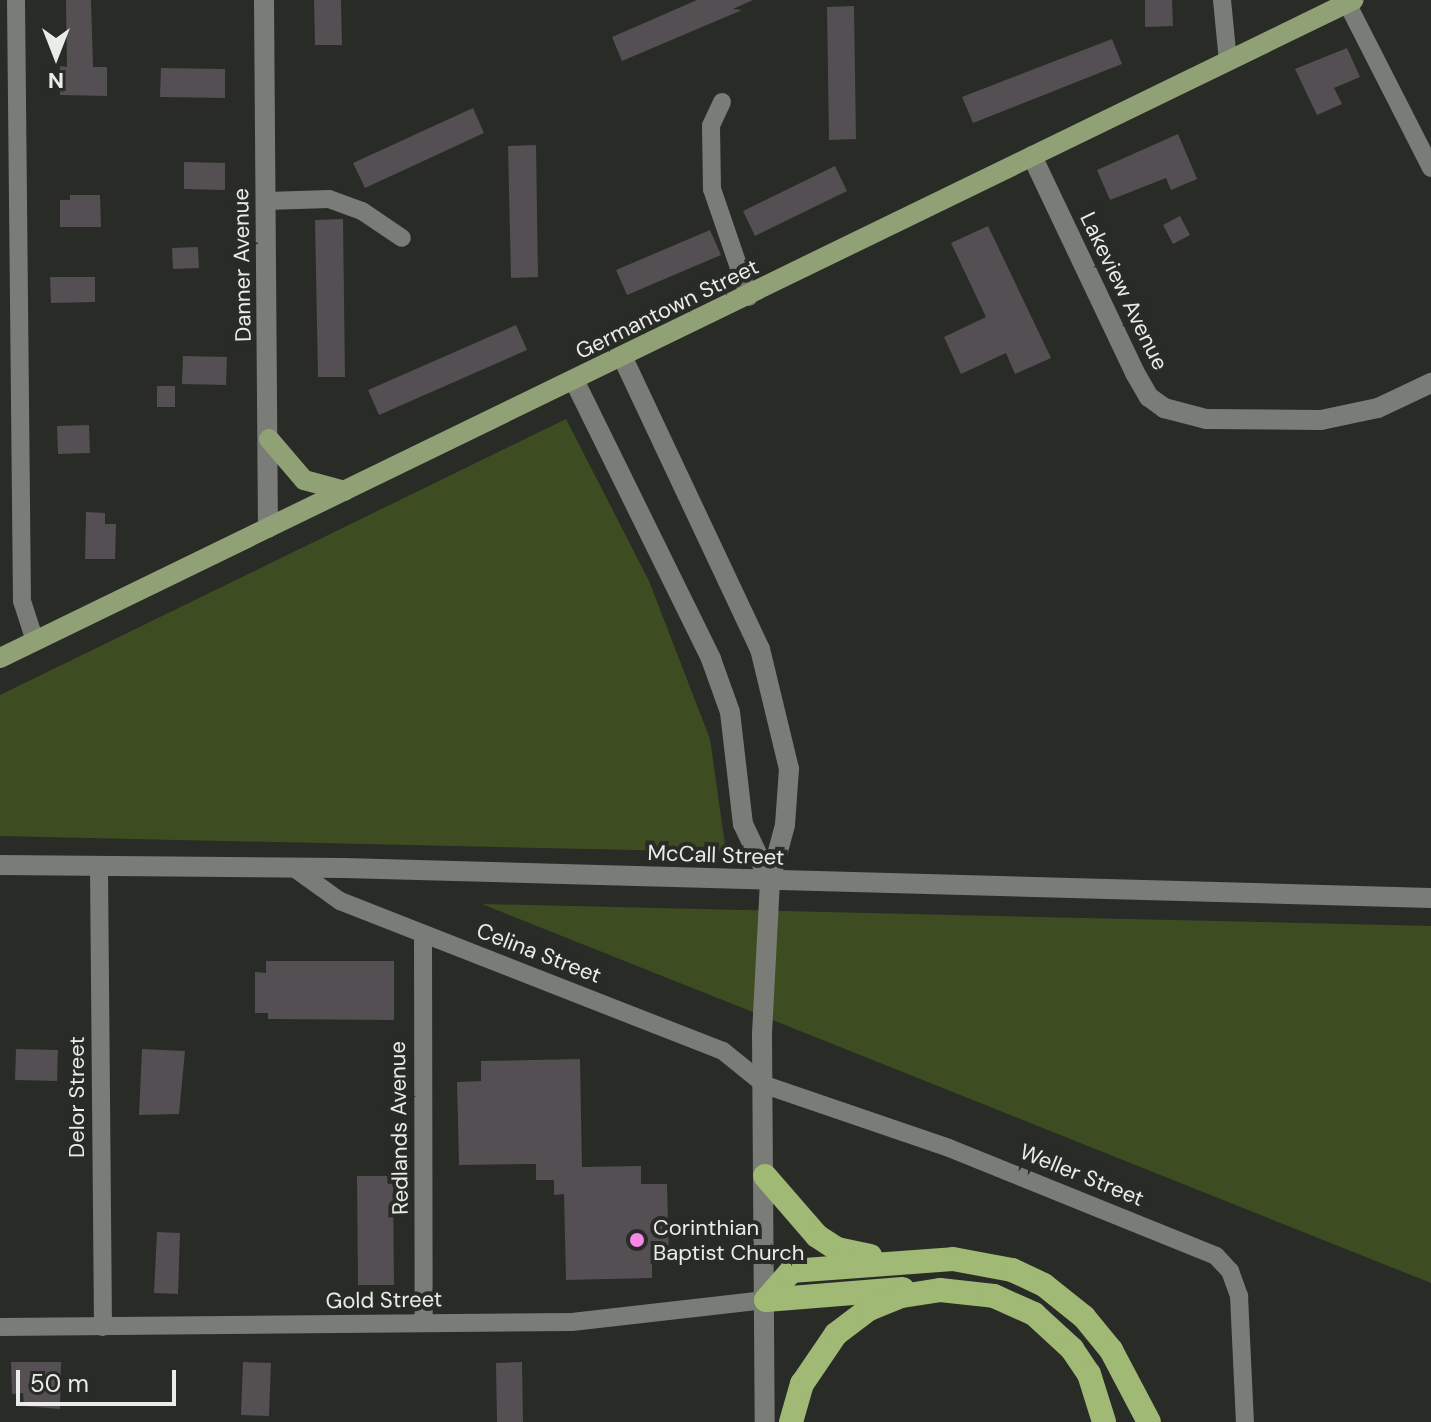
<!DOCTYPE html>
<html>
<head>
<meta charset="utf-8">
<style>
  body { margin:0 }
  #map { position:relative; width:1431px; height:1422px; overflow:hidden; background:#292b27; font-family:"DM Sans",sans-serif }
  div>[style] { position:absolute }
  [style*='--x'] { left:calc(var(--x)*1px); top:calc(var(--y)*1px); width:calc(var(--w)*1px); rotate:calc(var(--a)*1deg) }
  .green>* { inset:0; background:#3e4d21 }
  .building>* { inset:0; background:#534f52 }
  .minor>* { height:18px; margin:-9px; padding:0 9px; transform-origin:9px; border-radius:9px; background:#7a7c77 }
  .tertiary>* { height:20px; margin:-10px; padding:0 10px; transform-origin:10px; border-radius:10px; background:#7a7c77 }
  .secondary>* { height:20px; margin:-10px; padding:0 10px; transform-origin:10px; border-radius:10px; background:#7a7c77 }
  .primary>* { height:20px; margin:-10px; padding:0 10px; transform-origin:10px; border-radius:10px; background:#91a176 }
  .motorway>* { height:24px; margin:-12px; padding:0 12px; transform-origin:12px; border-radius:12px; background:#a0b975 }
  .dots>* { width:22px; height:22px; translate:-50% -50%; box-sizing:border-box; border:4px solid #292b27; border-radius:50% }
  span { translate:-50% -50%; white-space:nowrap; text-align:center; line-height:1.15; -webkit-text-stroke:8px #292b27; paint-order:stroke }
  .street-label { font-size:22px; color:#eaece9 }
  .poi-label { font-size:22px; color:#eaece9 }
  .left { translate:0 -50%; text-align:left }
  .north { position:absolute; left:16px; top:16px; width:80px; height:80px; -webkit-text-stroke:6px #292b27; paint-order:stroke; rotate:180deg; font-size:22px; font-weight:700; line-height:32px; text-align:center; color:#eaece9 }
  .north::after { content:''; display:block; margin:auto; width:28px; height:36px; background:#eaece9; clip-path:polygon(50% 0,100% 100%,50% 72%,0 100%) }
  .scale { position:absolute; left:16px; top:1370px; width:160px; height:36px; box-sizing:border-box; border:4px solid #eaece9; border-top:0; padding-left:10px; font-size:24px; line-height:28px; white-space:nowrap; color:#eaece9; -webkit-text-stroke:6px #292b27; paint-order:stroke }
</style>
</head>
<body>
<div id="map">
  <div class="green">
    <i style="clip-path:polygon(566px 419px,649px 581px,710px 739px,726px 852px,0 836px,0 695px)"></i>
    <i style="clip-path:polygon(482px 904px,1431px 926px,1431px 1283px)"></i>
  </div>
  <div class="building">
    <i style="clip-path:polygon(66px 0,91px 0,93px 67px,107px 67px,107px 96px,60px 95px,60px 66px,67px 67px)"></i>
    <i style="clip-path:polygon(314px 0,341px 0,342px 45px,315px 45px)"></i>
    <i style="clip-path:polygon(697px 0,753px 0,733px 9px,742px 10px,622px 61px,612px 37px)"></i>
    <i style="clip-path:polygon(1145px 0,1172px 0,1173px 26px,1145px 27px)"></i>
    <i style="clip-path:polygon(854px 6px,856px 139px,829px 140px,827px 7px)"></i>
    <i style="clip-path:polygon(1112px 39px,1122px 64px,973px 123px,962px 97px)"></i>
    <i style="clip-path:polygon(1347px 48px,1360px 77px,1334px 88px,1342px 104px,1317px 115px,1295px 69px)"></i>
    <i style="clip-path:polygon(161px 68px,225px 69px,225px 98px,160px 97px)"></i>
    <i style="clip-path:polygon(473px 108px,484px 133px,365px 188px,353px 163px)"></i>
    <i style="clip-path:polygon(1178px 134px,1197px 179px,1171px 190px,1166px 178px,1110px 200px,1097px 170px)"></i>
    <i style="clip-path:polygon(536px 145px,538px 277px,511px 278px,508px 146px)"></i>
    <i style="clip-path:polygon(184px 162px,225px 163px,225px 190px,184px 189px)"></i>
    <i style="clip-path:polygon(835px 166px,847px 191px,755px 236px,743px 211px)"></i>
    <i style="clip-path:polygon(70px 195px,100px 195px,101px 227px,60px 227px,60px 200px,70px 200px)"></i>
    <i style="clip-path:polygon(1180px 216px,1190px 235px,1173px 244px,1163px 225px)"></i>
    <i style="clip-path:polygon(343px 219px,345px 377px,318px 377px,315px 220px)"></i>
    <i style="clip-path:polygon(988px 226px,1051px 358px,1015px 374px,1006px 353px,961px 374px,944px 337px,986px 317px,951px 243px)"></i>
    <i style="clip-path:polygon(710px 230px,721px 255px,627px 295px,616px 270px)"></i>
    <i style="clip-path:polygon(198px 247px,199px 268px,173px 269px,172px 248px)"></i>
    <i style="clip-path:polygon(50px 277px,95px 277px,95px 302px,51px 303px)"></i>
    <i style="clip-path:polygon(516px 325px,527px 350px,379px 415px,368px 390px)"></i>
    <i style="clip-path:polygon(183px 356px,227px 357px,226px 385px,182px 384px)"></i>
    <i style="clip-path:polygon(157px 386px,175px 386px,175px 407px,157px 407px)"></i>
    <i style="clip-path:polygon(89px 425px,90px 453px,58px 454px,57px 426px)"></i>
    <i style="clip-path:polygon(86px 512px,105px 513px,105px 524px,116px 524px,115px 559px,85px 559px)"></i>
    <i style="clip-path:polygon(266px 961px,394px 961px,394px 1020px,268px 1019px,268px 1013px,255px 1013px,255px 972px,266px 973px)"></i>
    <i style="clip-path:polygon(16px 1049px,58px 1050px,57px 1081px,15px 1080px)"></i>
    <i style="clip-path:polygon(142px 1049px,185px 1051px,179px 1114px,139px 1115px)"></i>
    <i style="clip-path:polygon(580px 1059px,582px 1167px,641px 1166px,641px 1184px,667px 1184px,669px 1262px,652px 1262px,652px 1278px,566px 1280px,564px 1194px,554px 1195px,554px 1180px,536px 1180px,536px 1164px,459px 1165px,457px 1082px,481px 1081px,481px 1061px)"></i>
    <i style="clip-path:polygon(357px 1176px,393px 1176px,394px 1285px,358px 1285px)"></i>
    <i style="clip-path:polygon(157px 1232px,180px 1233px,178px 1294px,154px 1293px)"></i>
    <i style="clip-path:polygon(11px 1362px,61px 1362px,60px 1409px,24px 1406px,23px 1393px,12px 1394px)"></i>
    <i style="clip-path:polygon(243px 1362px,271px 1363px,269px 1416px,241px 1415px)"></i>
    <i style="clip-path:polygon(522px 1362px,523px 1422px,497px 1422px,496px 1363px)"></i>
  </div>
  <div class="minor">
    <i style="--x:16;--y:0;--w:601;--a:89.43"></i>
    <i style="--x:22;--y:601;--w:42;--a:72"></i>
    <i style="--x:1222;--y:0;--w:61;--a:84.4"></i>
    <i style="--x:1347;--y:3;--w:185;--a:63"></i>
    <i style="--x:722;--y:102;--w:26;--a:115"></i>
    <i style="--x:711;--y:126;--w:63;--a:89.1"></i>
    <i style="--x:712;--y:189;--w:114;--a:71.1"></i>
    <i style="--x:267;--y:201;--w:62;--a:-1.8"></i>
    <i style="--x:329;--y:199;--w:35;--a:20"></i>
    <i style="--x:362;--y:211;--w:48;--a:34"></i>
    <i style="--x:99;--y:868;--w:459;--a:89.5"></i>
    <i style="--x:294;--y:868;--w:57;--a:35.7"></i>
    <i style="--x:340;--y:901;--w:411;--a:21.4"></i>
    <i style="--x:723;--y:1051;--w:54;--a:39"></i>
    <i style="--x:765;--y:1085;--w:194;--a:18.9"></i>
    <i style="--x:949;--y:1148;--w:288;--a:22"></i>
    <i style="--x:1216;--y:1256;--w:21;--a:47"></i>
    <i style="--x:1230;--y:1271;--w:27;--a:70"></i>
    <i style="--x:1239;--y:1296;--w:126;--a:87.3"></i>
    <i style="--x:423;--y:934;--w:389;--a:89.9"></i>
    <i style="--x:0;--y:1327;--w:572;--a:-0.5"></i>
    <i style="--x:572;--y:1322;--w:195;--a:-6.5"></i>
  </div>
  <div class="tertiary">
    <i style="--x:264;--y:0;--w:528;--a:89.57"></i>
    <i style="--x:1032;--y:156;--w:240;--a:64.6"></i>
    <i style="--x:1135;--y:373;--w:28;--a:60"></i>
    <i style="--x:1149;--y:397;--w:19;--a:36"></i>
    <i style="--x:1164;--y:408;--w:43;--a:14.7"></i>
    <i style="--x:1206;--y:419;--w:115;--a:0.5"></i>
    <i style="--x:1321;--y:420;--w:58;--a:-11.9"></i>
    <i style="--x:1378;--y:408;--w:59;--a:-25.3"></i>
    <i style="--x:0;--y:865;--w:344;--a:0.5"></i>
    <i style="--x:344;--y:868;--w:1087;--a:1.58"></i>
  </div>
  <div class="secondary">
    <i style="--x:622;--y:356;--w:324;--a:64.8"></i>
    <i style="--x:760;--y:649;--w:123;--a:76.4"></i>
    <i style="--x:789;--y:769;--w:56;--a:94.1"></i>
    <i style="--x:785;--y:825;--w:58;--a:105"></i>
    <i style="--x:770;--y:881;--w:155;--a:93"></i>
    <i style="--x:762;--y:1036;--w:386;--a:89.6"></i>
    <i style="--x:574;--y:380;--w:311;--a:63.8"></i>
    <i style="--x:711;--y:659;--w:56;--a:70.3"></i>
    <i style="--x:730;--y:712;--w:113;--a:83.4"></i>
    <i style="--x:743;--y:824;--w:63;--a:64.7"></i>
  </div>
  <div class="primary">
    <i style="--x:269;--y:439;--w:54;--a:49.5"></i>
    <i style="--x:304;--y:480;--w:42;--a:15"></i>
    <i style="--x:0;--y:658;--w:1505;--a:-25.93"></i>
  </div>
  <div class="motorway">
    <i style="--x:765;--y:1176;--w:79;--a:49.1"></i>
    <i style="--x:817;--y:1236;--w:24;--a:33"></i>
    <i style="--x:837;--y:1249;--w:34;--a:12"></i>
    <i style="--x:766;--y:1300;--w:38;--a:-49"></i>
    <i style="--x:791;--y:1271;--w:162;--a:-4.2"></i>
    <i style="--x:953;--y:1259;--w:60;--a:10.6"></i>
    <i style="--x:1012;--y:1270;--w:35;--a:25"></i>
    <i style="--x:1044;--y:1285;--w:51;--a:38.7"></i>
    <i style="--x:1084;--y:1317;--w:43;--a:50.7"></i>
    <i style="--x:1111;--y:1350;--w:81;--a:62.2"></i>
    <i style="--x:766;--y:1300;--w:137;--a:-4.6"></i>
    <i style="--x:791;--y:1422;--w:40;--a:-74"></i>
    <i style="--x:802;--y:1384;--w:60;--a:-55.8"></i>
    <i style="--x:836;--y:1334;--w:41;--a:-37.1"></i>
    <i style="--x:869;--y:1309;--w:35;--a:-22"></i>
    <i style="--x:902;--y:1296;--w:38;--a:-9"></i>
    <i style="--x:940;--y:1290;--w:54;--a:6.3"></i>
    <i style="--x:994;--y:1296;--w:44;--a:24.2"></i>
    <i style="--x:1034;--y:1314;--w:52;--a:42.6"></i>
    <i style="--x:1072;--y:1349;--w:30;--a:56"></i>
    <i style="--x:1089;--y:1374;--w:50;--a:72.6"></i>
  </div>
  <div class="dots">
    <i style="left:637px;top:1240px;background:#f987e8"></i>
  </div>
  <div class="street-label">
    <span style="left:242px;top:265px;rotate:-91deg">Danner Avenue</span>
    <span style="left:1124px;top:291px;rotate:64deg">Lakeview Avenue</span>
    <span style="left:667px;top:309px;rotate:-26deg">Germantown Street</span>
    <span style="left:716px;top:855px;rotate:2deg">McCall Street</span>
    <span style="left:539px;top:953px;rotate:21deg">Celina Street</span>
    <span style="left:77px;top:1097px;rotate:-90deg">Delor Street</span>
    <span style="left:399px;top:1128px;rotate:-91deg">Redlands Avenue</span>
    <span style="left:1082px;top:1175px;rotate:22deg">Weller Street</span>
    <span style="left:384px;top:1300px;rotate:-1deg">Gold Street</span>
  </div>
  <div class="poi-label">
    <span class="left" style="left:653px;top:1240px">Corinthian<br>Baptist Church</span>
  </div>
  <div class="north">N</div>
  <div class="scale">50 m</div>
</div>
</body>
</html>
